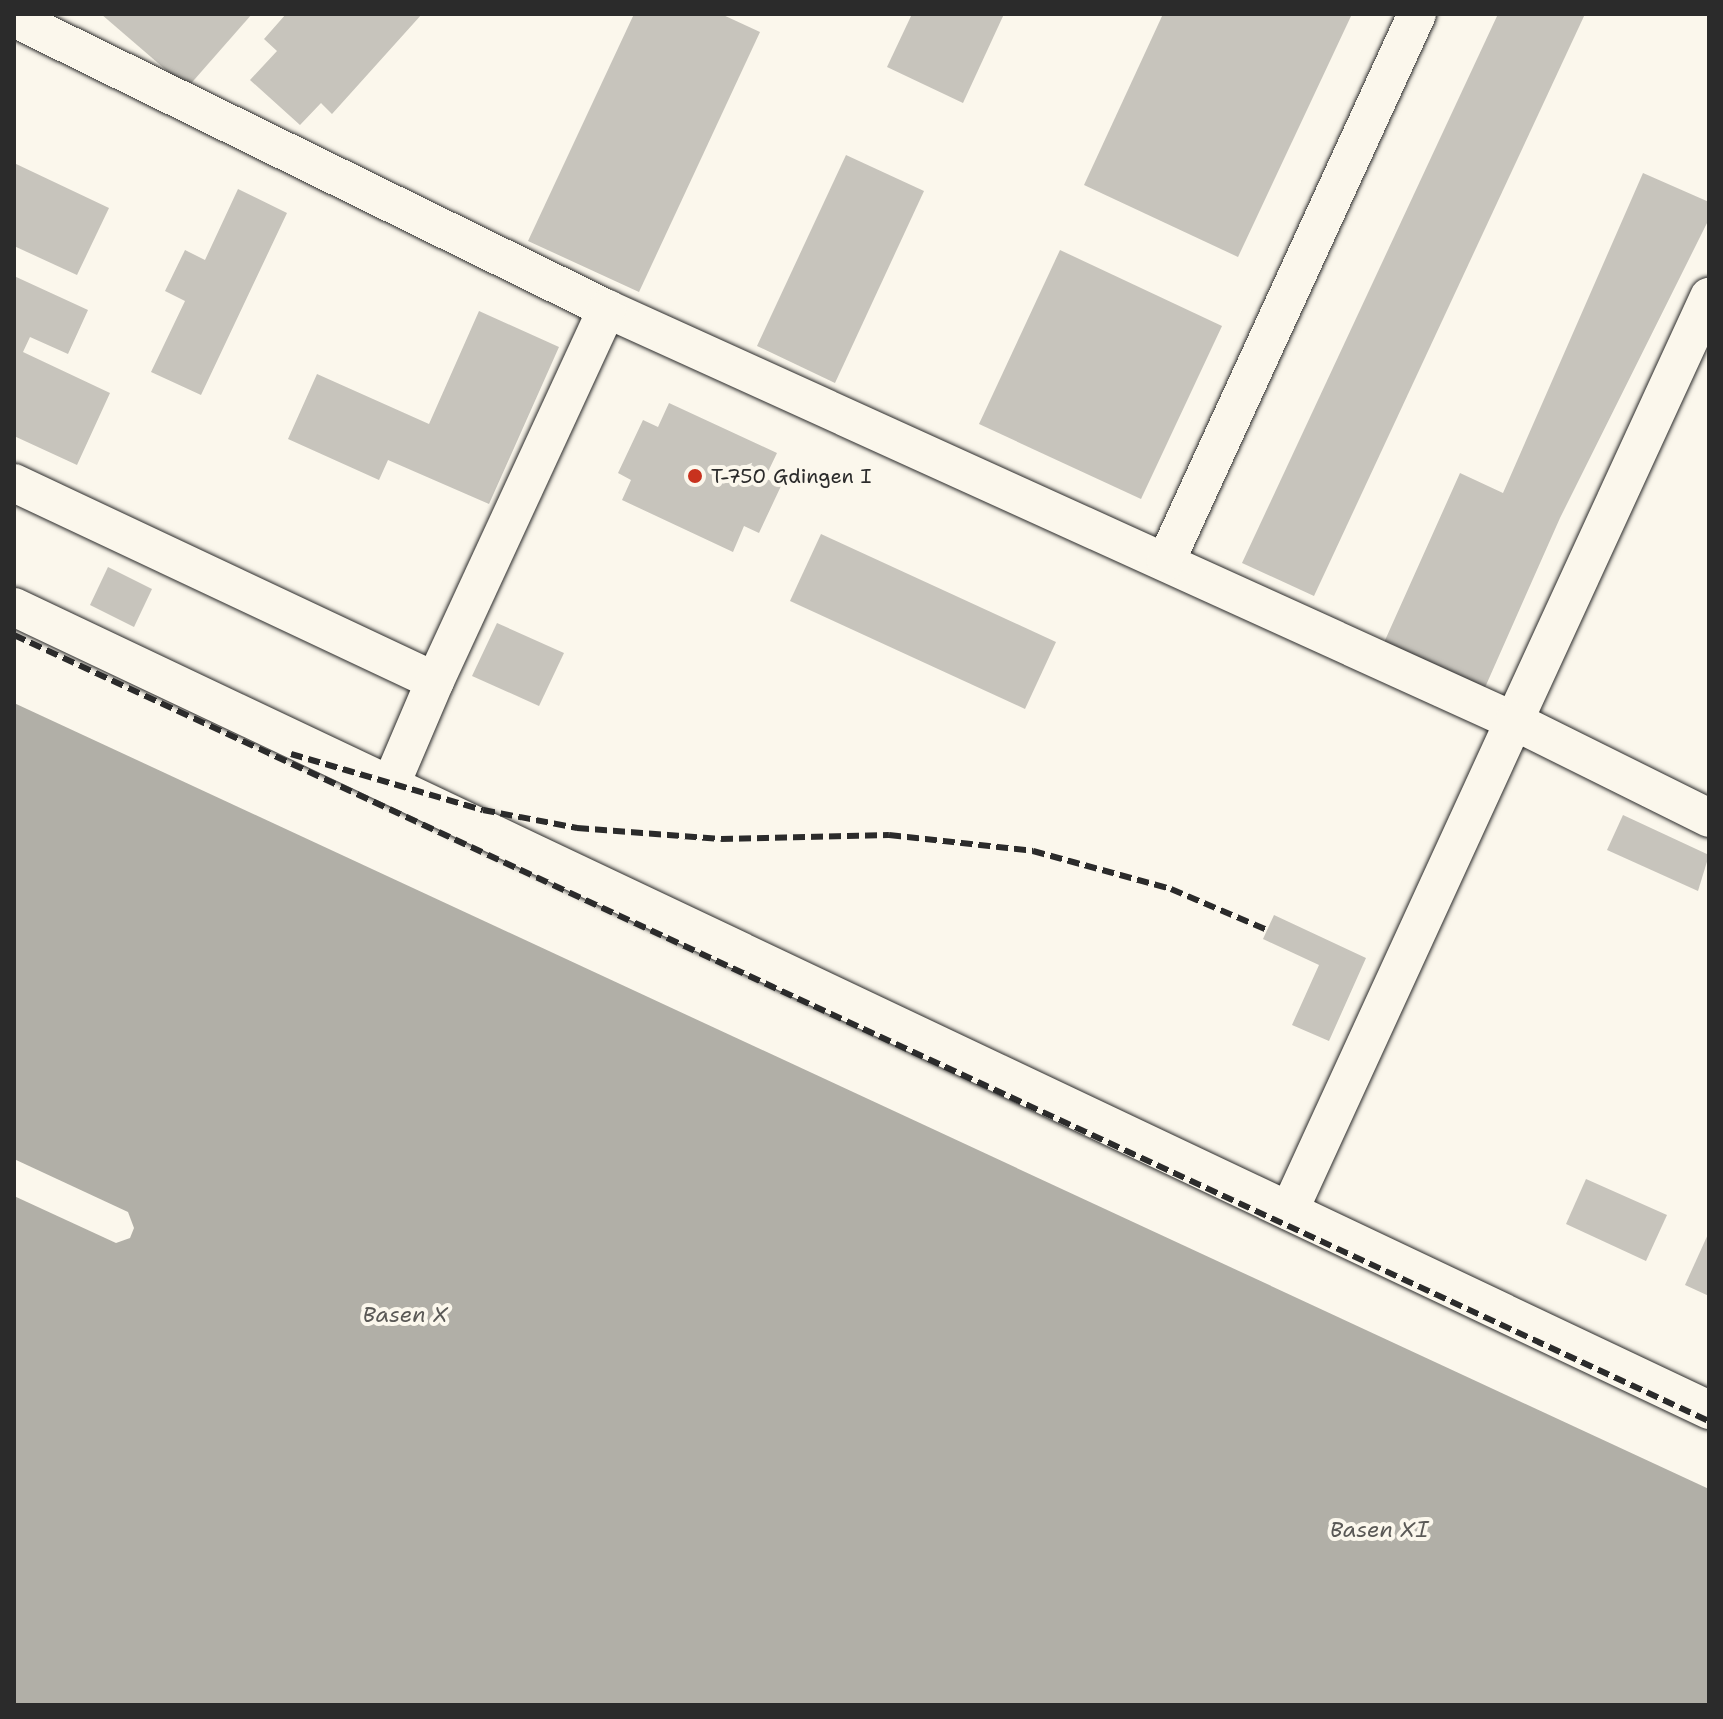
<!DOCTYPE html>
<html>
<head>
<meta charset="utf-8">
<style>
  body { margin:0 }
  #map { position:relative; width:1723px; height:1719px; overflow:hidden; background:#fbf7ec; font-family:"Shantell Sans",sans-serif }
  div>[style] { position:absolute }
  [style*='--x'] { left:calc(var(--x)*1px); top:calc(var(--y)*1px); width:calc(var(--w)*1px); rotate:calc(var(--a)*1deg) }
  .water>* { inset:0; background:#b1afa7 }
  .pier>* { inset:0; background:#fbf7ec }
  .building>* { inset:0; background:#c7c4bc }
  .roads { filter:drop-shadow(0 0 2px #2b2b2b) drop-shadow(0 0 2px #2b2b2b) }
  .minor>* { height:38px; margin:-19px; padding:0 19px; transform-origin:19px; border-radius:19px; background:#fbf7ec }
  .rail>* { height:6px; margin-top:-3px; transform-origin:0; background:repeating-linear-gradient(90deg,#2b2b2b 0 12px,transparent 0 18px) }
  .dots>* { width:22px; height:22px; translate:-50% -50%; box-sizing:border-box; border:4px solid #fbf7ec; border-radius:50% }
  span { translate:-50% -50%; white-space:nowrap; text-align:center; line-height:1.15; -webkit-text-stroke:8px #fbf7ec; paint-order:stroke }
  .poi-label { font-size:20px; color:#2b2b2b }
  .left { translate:0 -50%; text-align:left }
  .water-label { font-size:22px; color:#5a5956; font-style:italic }
  .frame { position:absolute; inset:0; border:16px solid #2b2b2b; pointer-events:none }
</style>
</head>
<body>
<div id="map">
  <div class="water">
    <i style="clip-path:polygon(14px 703px,1709px 1489px,1709px 1705px,14px 1705px)"></i>
  </div>
  <div class="pier">
    <i style="clip-path:polygon(14px 1159px,128px 1212px,134px 1228px,130px 1238px,116px 1243px,14px 1196px)"></i>
  </div>
  <div class="building">
    <i style="clip-path:polygon(101px 14px,252px 14px,187px 88px)"></i>
    <i style="clip-path:polygon(286px 14px,422px 14px,332px 114px,321px 103px,300px 125px,250px 80px,277px 51px,264px 39px)"></i>
    <i style="clip-path:polygon(634px 14px,721px 14px,760px 32px,639px 292px,528px 241px)"></i>
    <i style="clip-path:polygon(912px 14px,1004px 14px,963px 103px,887px 67px)"></i>
    <i style="clip-path:polygon(1163px 14px,1352px 14px,1238px 257px,1084px 185px)"></i>
    <i style="clip-path:polygon(1498px 14px,1585px 14px,1314px 596px,1242px 563px)"></i>
    <i style="clip-path:polygon(846px 155px,924px 191px,835px 383px,757px 346px)"></i>
    <i style="clip-path:polygon(14px 163px,109px 208px,77px 275px,14px 246px)"></i>
    <i style="clip-path:polygon(1643px 173px,1709px 202px,1709px 219px,1560px 518px,1483px 692px,1382px 647px,1460px 473px,1503px 493px)"></i>
    <i style="clip-path:polygon(238px 189px,287px 213px,201px 395px,151px 372px,185px 301px,165px 291px,185px 250px,205px 260px)"></i>
    <i style="clip-path:polygon(1060px 250px,1222px 326px,1141px 499px,979px 424px)"></i>
    <i style="clip-path:polygon(14px 276px,88px 310px,68px 354px,30px 337px,23px 352px,110px 393px,77px 465px,14px 436px)"></i>
    <i style="clip-path:polygon(479px 311px,559px 347px,489px 504px,388px 460px,379px 480px,288px 439px,317px 374px,429px 424px)"></i>
    <i style="clip-path:polygon(669px 403px,777px 453px,765px 478px,781px 486px,759px 533px,744px 526px,733px 552px,622px 500px,631px 480px,618px 473px,643px 420px,658px 427px)"></i>
    <i style="clip-path:polygon(821px 534px,1056px 642px,1025px 709px,790px 601px)"></i>
    <i style="clip-path:polygon(108px 567px,152px 589px,134px 627px,90px 605px)"></i>
    <i style="clip-path:polygon(497px 623px,564px 653px,539px 706px,472px 676px)"></i>
    <i style="clip-path:polygon(1623px 815px,1709px 855px,1698px 891px,1607px 850px)"></i>
    <i style="clip-path:polygon(1274px 915px,1366px 958px,1329px 1041px,1292px 1025px,1319px 965px,1263px 939px)"></i>
    <i style="clip-path:polygon(1586px 1179px,1667px 1215px,1646px 1261px,1566px 1224px)"></i>
    <i style="clip-path:polygon(1709px 1232px,1709px 1296px,1685px 1285px)"></i>
  </div>
  <div class="roads">
    <div class="minor">
      <i style="--x:14;--y:18;--w:661;--a:26.14"></i>
      <i style="--x:607;--y:309;--w:996;--a:24.43"></i>
      <i style="--x:1514;--y:721;--w:467;--a:-65.3"></i>
      <i style="--x:14;--y:483;--w:465;--a:25.2"></i>
      <i style="--x:435;--y:681;--w:410;--a:-65.2"></i>
      <i style="--x:1166;--y:561;--w:602;--a:-65.35"></i>
      <i style="--x:14;--y:607;--w:1876;--a:25.35"></i>
      <i style="--x:391;--y:784;--w:112;--a:-66.9"></i>
      <i style="--x:1289;--y:1211;--w:539;--a:-65.34"></i>
      <i style="--x:1514;--y:721;--w:218;--a:26.4"></i>
    </div>
  </div>
  <div class="rail">
    <i style="--x:14;--y:635;--w:1868;--a:24.88"></i>
    <i style="--x:291;--y:754;--w:200;--a:16.3"></i>
    <i style="--x:483;--y:810;--w:96;--a:10.8"></i>
    <i style="--x:577;--y:828;--w:144;--a:4.4"></i>
    <i style="--x:721;--y:839;--w:168;--a:-1.4"></i>
    <i style="--x:889;--y:835;--w:145;--a:6.3"></i>
    <i style="--x:1033;--y:851;--w:143;--a:15.4"></i>
    <i style="--x:1171;--y:889;--w:104;--a:23.1"></i>
  </div>
  <div class="dots">
    <i style="left:695px;top:476px;background:#c8321e"></i>
  </div>
  <div class="poi-label">
    <span class="left" style="left:711px;top:476px">T-750 Gdingen I</span>
  </div>
  <div class="water-label">
    <span style="left:405px;top:1315px">Basen X</span>
    <span style="left:1379px;top:1530px">Basen XI</span>
  </div>
  <div class="frame"></div>
</div>
</body>
</html>
